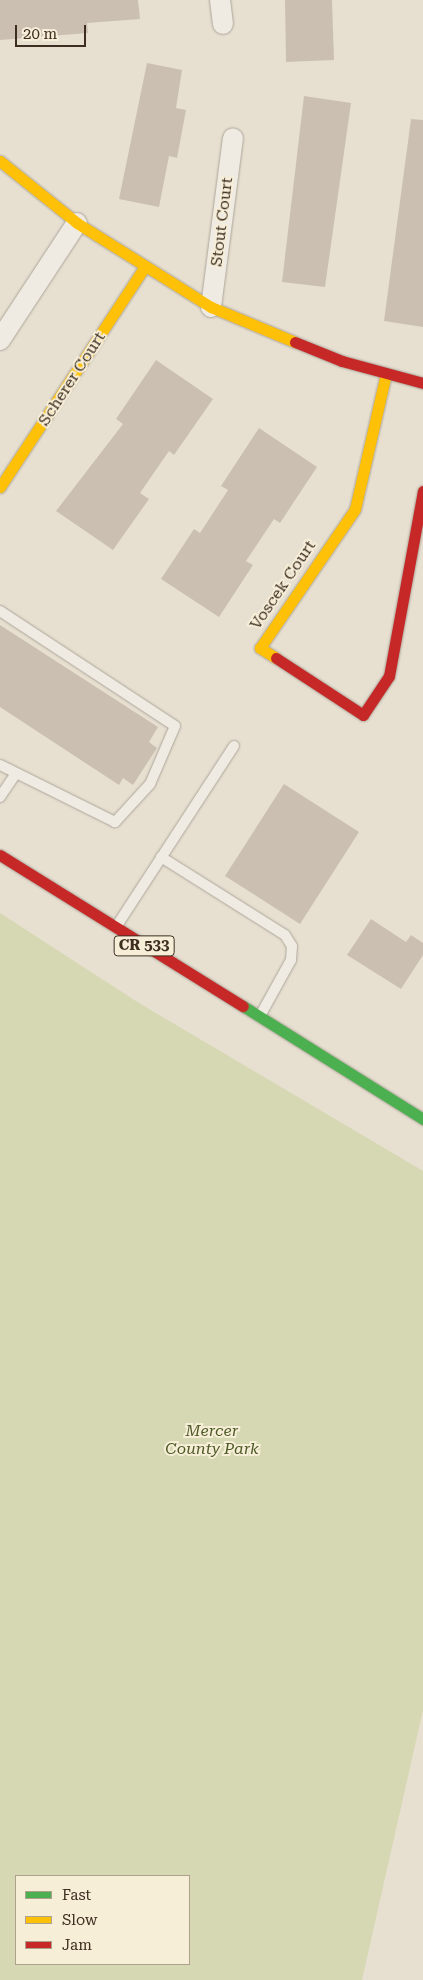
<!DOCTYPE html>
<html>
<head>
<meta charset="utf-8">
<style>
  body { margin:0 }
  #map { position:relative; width:423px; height:1980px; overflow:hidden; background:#e7e0d1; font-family:"Roboto Serif",serif }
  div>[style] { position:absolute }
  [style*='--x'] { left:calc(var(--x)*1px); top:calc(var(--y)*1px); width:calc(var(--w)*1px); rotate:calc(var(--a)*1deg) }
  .green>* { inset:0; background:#d6d7b3 }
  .building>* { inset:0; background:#cbbfb2 }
  .roads { filter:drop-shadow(0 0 1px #ada599) drop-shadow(0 0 1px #ada599) }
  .lane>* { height:10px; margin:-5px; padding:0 5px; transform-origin:5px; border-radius:5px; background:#efebe3 }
  .street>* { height:20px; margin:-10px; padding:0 10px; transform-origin:10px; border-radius:10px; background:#efebe3 }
  .fast>* { height:11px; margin:-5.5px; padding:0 5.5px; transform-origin:5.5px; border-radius:5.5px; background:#4caf50 }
  .slow>* { height:11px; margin:-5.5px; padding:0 5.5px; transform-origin:5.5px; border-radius:5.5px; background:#ffc107 }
  .jam>* { height:11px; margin:-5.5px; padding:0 5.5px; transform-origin:5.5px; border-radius:5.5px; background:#c62828 }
  span { translate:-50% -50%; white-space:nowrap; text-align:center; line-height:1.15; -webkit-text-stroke:4px #f7eed8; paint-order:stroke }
  .shield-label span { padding:1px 4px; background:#f7eed8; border:1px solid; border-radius:4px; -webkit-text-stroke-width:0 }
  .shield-label { font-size:15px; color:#3d2e20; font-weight:700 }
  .street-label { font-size:16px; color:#3d2e20 }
  .park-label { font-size:16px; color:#4d5a26; font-style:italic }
  .legend { position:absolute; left:15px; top:1875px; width:175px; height:90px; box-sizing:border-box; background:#f7eed8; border:1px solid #ada18e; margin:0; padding:6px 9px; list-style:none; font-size:15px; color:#3d2e20 }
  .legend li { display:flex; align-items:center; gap:10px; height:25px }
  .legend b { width:25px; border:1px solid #ada18e }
  .scale { position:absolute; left:15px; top:25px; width:71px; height:22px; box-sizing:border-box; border:2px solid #3d2e20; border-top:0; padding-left:6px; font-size:15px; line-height:18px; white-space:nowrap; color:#3d2e20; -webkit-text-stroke:4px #f7eed8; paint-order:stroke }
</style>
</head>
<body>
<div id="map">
  <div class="green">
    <i style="clip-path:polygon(evenodd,0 913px,139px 1003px,423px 1171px,423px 1710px,362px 1980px,0 1980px,0 913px,16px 1876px,189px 1876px,189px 1964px,16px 1964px,16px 1876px)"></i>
  </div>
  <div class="building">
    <i style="clip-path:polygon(0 0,138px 0,140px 19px,87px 23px,88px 33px,0 40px)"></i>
    <i style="clip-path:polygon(285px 0,332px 0,334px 60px,286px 62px)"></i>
    <i style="clip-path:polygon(147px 63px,182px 70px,176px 108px,186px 110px,177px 158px,169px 156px,159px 207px,119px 199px)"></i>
    <i style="clip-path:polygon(304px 96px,351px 103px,325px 287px,282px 282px)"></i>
    <i style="clip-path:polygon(411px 119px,423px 120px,423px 327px,384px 321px)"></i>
    <i style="clip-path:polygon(156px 360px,213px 399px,174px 455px,169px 451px,140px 493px,149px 499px,113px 550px,56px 511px,123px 424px,116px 419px)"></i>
    <i style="clip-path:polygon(259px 428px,317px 467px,280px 523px,274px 519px,246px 561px,253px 565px,219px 617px,161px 579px,194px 529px,200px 533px,228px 490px,221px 486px)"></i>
    <i style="clip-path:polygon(0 625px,158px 727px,149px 742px,157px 748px,133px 785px,123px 778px,119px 785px,0 707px)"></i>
    <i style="clip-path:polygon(284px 784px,359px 832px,300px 924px,225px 876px)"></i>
    <i style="clip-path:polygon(371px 919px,406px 942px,411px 935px,423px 943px,423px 955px,401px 989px,347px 955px)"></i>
  </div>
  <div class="roads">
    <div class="lane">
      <i style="--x:0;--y:611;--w:209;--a:33.3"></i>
      <i style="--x:175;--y:726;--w:63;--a:113.3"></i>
      <i style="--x:150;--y:784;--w:52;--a:132.6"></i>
      <i style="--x:115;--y:822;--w:128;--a:-153.6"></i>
      <i style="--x:0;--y:797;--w:27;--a:-56"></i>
      <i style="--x:161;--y:857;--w:146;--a:32.2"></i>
      <i style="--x:285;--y:935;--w:13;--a:58"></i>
      <i style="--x:292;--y:946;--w:14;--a:94"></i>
      <i style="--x:291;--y:960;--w:64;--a:119"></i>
      <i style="--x:116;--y:927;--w:216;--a:-56.9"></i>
    </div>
    <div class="street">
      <i style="--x:220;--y:0;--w:24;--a:83"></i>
      <i style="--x:211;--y:307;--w:170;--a:-82.6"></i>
      <i style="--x:0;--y:340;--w:140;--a:-56.7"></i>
    </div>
    <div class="fast">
      <i style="--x:243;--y:1006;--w:213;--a:32.1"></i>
    </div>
    <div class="slow">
      <i style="--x:0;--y:161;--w:99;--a:38.8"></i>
      <i style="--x:77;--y:223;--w:158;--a:32.1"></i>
      <i style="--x:211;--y:307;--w:91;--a:22.6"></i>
      <i style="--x:0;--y:487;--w:261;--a:-56.7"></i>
      <i style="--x:276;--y:658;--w:19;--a:-148"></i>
      <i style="--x:260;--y:648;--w:168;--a:-55.6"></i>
      <i style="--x:355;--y:509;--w:139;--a:-77.1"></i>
    </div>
    <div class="jam">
      <i style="--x:295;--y:342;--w:51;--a:22"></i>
      <i style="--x:342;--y:361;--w:84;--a:15.2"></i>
      <i style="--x:276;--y:658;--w:104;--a:33.2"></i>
      <i style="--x:363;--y:715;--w:47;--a:-56.3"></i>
      <i style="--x:389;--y:676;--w:188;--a:-79.6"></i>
      <i style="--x:0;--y:855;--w:286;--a:31.9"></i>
    </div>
  </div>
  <div class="shield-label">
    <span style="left:144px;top:946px">CR 533</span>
  </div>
  <div class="street-label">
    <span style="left:222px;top:222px;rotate:-83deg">Stout Court</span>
    <span style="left:72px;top:379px;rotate:-57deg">Scherer Court</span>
    <span style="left:283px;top:585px;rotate:-56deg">Voscek Court</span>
  </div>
  <div class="park-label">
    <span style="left:212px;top:1440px">Mercer<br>County Park</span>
  </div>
  <ul class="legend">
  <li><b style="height:6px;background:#4caf50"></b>Fast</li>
  <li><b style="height:6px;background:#ffc107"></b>Slow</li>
  <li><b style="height:6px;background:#c62828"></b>Jam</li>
  </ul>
  <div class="scale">20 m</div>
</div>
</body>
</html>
